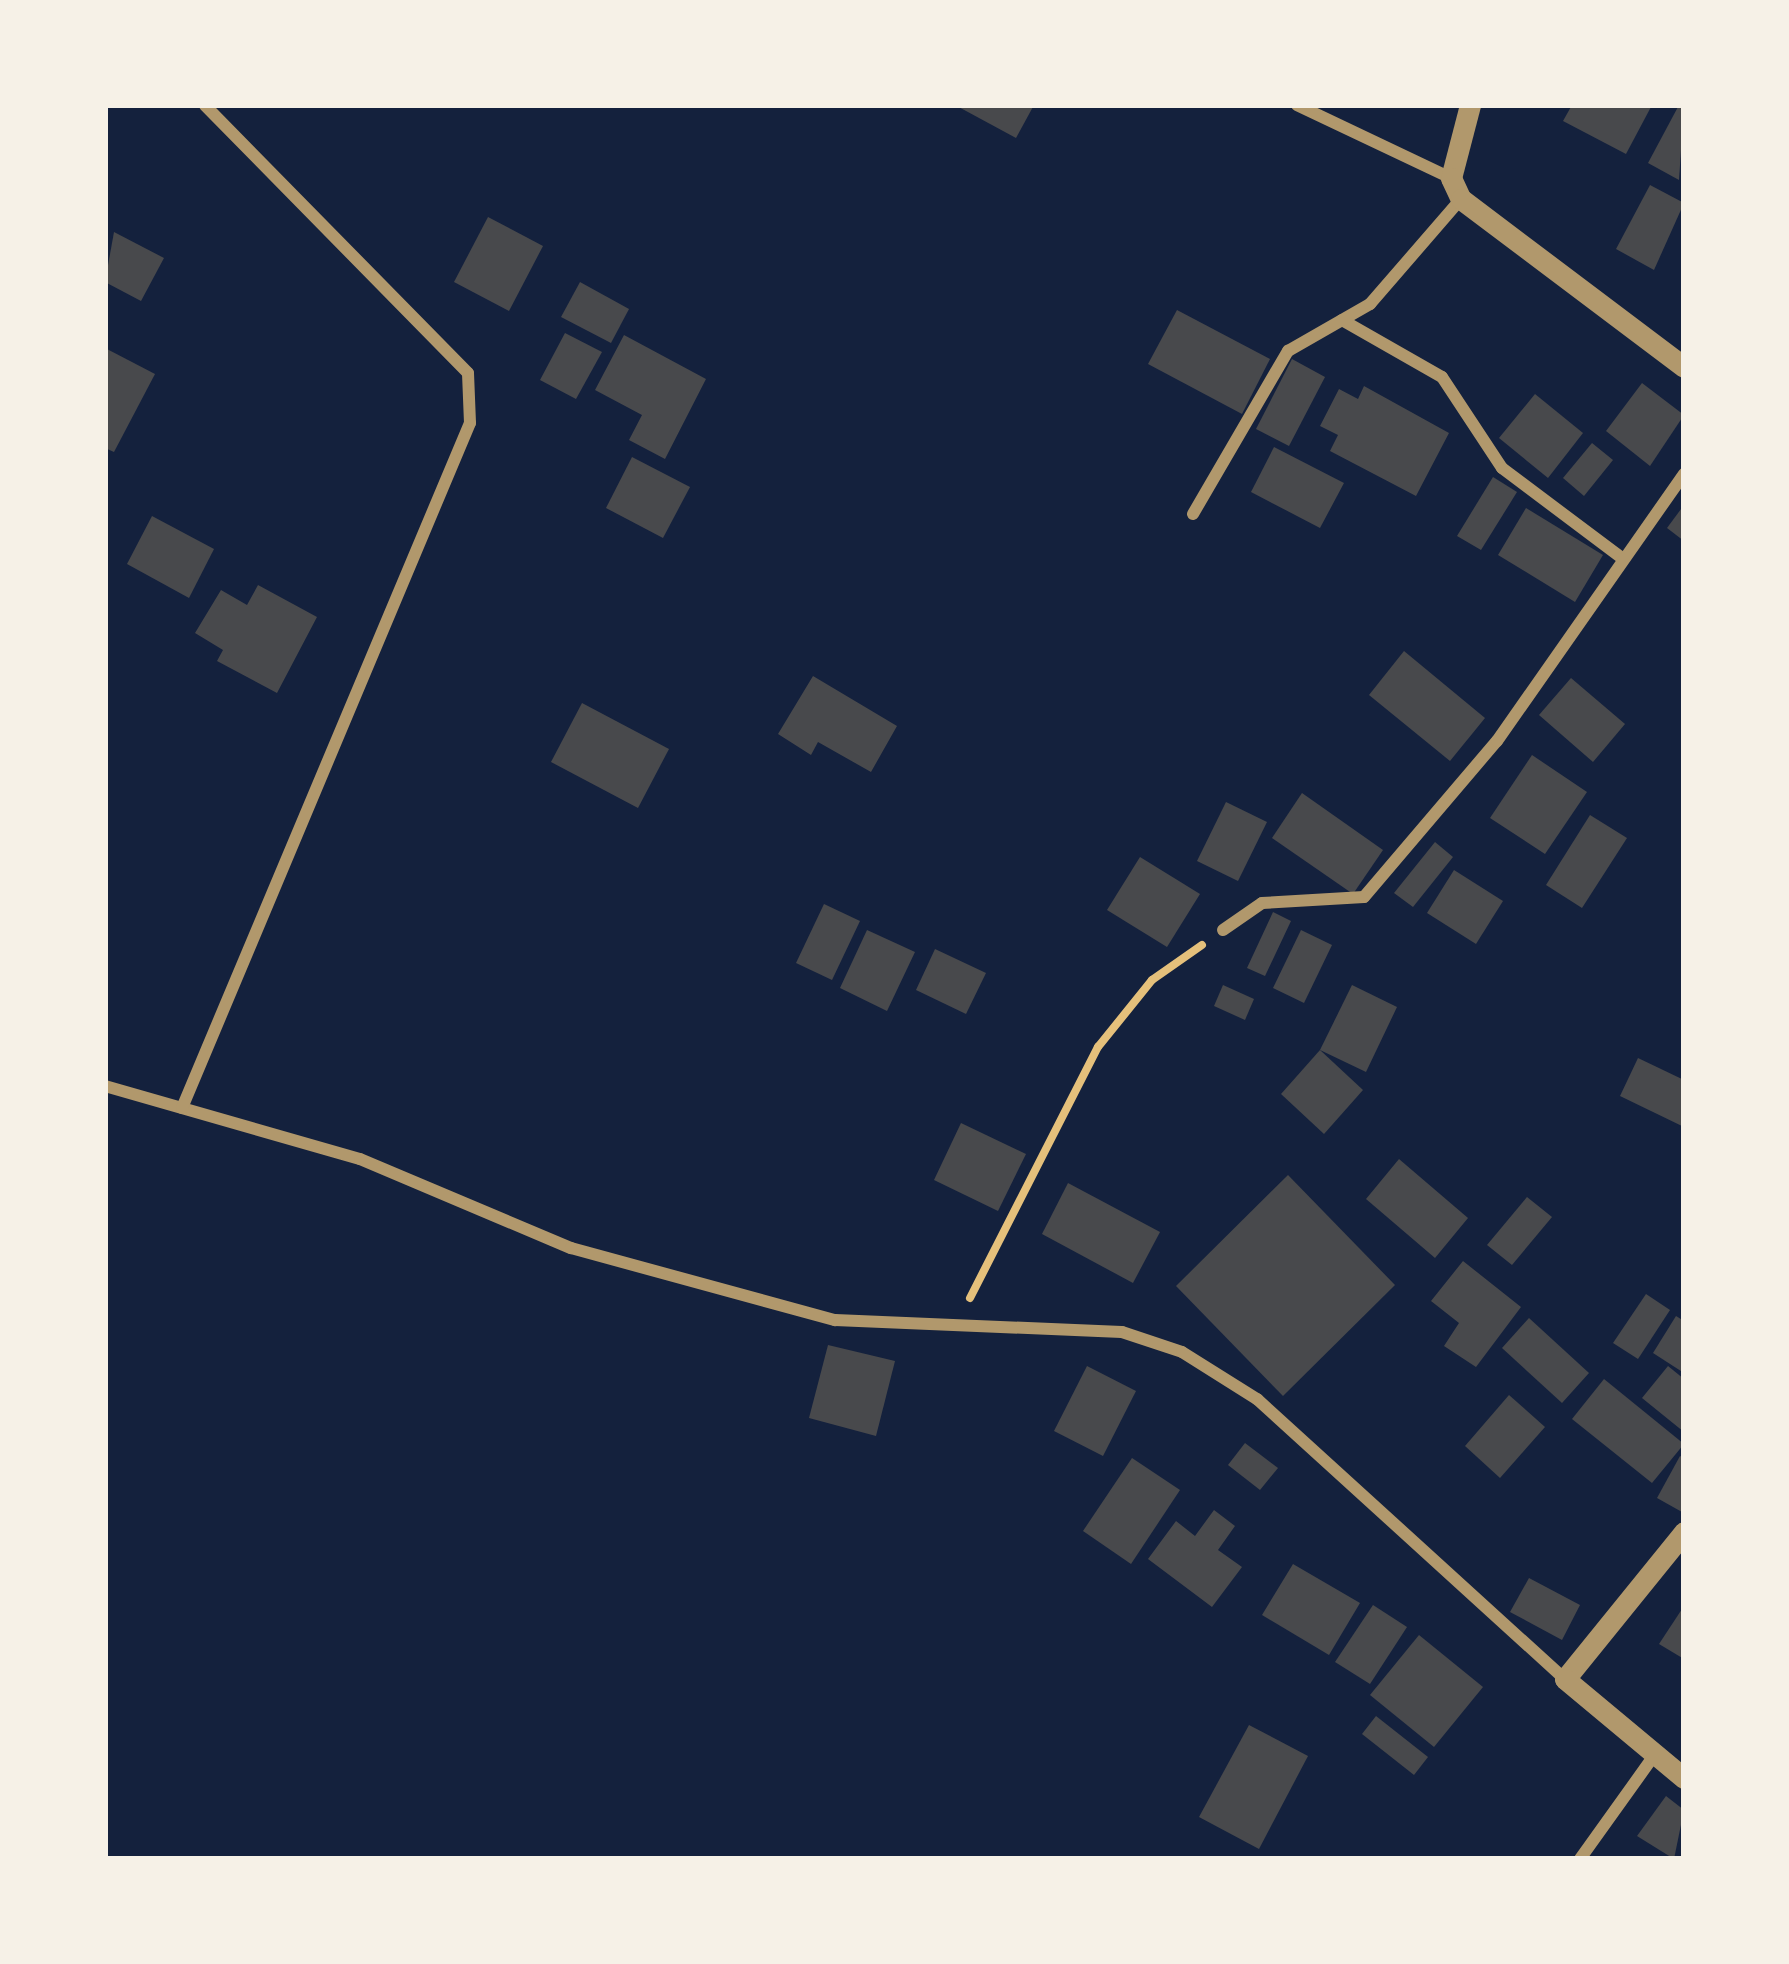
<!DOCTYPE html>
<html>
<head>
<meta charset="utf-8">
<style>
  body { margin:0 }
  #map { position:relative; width:1789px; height:1964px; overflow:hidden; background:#14213d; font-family:Inter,sans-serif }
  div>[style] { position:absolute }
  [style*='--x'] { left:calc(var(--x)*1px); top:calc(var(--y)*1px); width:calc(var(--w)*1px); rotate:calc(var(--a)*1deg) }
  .building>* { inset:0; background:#48494c }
  .path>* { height:8px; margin:-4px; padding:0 4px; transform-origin:4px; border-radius:4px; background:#e5c07b }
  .minor>* { height:12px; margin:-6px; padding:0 6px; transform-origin:6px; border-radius:6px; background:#b1986c }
  .tertiary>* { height:21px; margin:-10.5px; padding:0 10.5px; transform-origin:10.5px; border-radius:10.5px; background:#b1986c }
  span { translate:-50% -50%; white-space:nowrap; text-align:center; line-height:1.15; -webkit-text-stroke:9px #f6f1e7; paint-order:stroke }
  .frame { position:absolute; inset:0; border:108px solid #f6f1e7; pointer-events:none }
</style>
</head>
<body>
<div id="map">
  <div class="building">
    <i style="clip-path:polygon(955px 105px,1034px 105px,1016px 138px)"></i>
    <i style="clip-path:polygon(1572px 105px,1652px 105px,1626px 154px,1563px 121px)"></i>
    <i style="clip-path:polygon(1679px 105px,1684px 105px,1679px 180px,1648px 163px)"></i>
    <i style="clip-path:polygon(1650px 185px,1684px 203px,1654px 270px,1616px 249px)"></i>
    <i style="clip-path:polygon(488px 217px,543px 246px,509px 311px,454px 282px)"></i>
    <i style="clip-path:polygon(114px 232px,164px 258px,141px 301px,105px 282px)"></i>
    <i style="clip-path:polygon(580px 282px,629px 309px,611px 343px,561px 317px)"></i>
    <i style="clip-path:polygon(1177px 310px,1270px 359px,1242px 414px,1148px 364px)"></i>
    <i style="clip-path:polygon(565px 333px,602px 352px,576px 399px,540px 380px)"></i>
    <i style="clip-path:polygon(624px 335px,706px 379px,665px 459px,629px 440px,642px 415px,595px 390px)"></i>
    <i style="clip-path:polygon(105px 348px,155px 374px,114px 452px,105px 448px)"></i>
    <i style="clip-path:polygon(1292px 359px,1325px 377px,1289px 446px,1256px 429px)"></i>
    <i style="clip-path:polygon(1642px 383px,1684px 415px,1650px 466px,1606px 431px)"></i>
    <i style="clip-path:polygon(1364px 386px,1449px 433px,1416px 496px,1330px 451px,1338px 435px,1320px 426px,1339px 389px,1358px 399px)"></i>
    <i style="clip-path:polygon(1535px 394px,1583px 433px,1548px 478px,1499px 438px)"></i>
    <i style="clip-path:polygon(1592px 443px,1613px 460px,1584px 496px,1563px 478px)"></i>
    <i style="clip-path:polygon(1274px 447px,1344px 483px,1320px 528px,1251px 492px)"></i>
    <i style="clip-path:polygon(632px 457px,690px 487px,663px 538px,606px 508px)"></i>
    <i style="clip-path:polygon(1493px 477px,1517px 492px,1481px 550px,1457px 536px)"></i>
    <i style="clip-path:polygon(1684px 505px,1684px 541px,1667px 528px)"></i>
    <i style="clip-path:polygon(1526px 508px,1603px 555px,1575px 602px,1498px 555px)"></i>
    <i style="clip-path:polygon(152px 516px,214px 549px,189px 598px,127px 564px)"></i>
    <i style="clip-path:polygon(258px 585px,317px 617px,277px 693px,217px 661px,223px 650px,195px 633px,221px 590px,247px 605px)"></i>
    <i style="clip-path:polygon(1404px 651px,1485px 718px,1450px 761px,1369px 695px)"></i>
    <i style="clip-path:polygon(813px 676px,897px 726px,871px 772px,818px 742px,811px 755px,778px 734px)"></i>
    <i style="clip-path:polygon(1571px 678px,1625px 724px,1593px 762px,1539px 715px)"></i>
    <i style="clip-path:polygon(582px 703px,669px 749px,638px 808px,551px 762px)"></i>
    <i style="clip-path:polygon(1532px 755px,1587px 792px,1545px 854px,1490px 818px)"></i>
    <i style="clip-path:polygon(1302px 793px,1383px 850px,1353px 894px,1272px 838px)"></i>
    <i style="clip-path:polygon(1226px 802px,1267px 822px,1238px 881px,1197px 861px)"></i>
    <i style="clip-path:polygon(1590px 815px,1627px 838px,1582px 908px,1546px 885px)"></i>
    <i style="clip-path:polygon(1435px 842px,1453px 857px,1413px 907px,1394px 893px)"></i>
    <i style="clip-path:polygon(1140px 857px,1200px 894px,1167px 947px,1107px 910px)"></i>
    <i style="clip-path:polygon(1454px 870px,1503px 901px,1476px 944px,1427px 913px)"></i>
    <i style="clip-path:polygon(824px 904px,860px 921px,832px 980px,796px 963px)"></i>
    <i style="clip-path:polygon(1273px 912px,1291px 921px,1265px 976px,1247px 968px)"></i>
    <i style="clip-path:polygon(867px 930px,915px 952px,887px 1011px,840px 988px)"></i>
    <i style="clip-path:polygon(1301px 930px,1332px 945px,1304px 1003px,1273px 988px)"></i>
    <i style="clip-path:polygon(935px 949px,986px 973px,966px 1014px,916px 990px)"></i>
    <i style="clip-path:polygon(1223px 985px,1254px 999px,1245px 1020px,1214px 1006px)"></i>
    <i style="clip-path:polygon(1352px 985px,1397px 1007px,1366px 1072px,1320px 1050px)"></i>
    <i style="clip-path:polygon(1320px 1050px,1363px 1090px,1324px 1134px,1281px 1094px)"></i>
    <i style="clip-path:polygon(1638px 1058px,1684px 1080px,1684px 1127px,1620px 1096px)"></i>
    <i style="clip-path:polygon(961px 1123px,1026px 1154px,998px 1211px,934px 1180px)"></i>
    <i style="clip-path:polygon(1399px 1159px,1468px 1218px,1435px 1258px,1366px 1199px)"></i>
    <i style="clip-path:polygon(1288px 1175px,1395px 1285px,1283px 1396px,1176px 1286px)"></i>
    <i style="clip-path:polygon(1068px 1183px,1160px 1232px,1133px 1283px,1042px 1234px)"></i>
    <i style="clip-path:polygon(1527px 1197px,1552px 1217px,1512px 1265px,1487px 1245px)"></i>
    <i style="clip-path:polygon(1463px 1261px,1521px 1307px,1476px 1367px,1444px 1346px,1459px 1323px,1431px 1301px)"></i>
    <i style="clip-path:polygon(1646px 1294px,1670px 1310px,1638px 1359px,1613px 1343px)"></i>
    <i style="clip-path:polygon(1676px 1316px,1684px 1321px,1684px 1373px,1653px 1353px)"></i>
    <i style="clip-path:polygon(1529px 1318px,1589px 1373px,1562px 1403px,1502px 1348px)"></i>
    <i style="clip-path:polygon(828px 1345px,895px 1361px,876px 1436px,809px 1418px)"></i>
    <i style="clip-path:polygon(1087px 1366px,1136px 1391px,1103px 1456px,1054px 1431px)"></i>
    <i style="clip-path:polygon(1668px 1366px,1684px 1379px,1684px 1432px,1642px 1398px)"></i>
    <i style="clip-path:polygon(1604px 1379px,1684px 1444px,1652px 1483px,1572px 1419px)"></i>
    <i style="clip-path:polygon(1509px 1395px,1545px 1427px,1500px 1478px,1465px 1446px)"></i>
    <i style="clip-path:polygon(1245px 1443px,1278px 1468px,1260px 1490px,1228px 1465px)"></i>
    <i style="clip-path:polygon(1680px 1456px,1684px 1458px,1682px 1512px,1657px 1498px)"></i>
    <i style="clip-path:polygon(1132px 1458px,1180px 1490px,1131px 1564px,1083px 1531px)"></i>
    <i style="clip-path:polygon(1214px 1510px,1235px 1526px,1218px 1550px,1242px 1567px,1212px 1607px,1148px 1559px,1176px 1521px,1195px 1536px)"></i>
    <i style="clip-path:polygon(1293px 1564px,1360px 1603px,1329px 1655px,1262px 1615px)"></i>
    <i style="clip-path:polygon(1529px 1578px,1580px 1605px,1562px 1640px,1510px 1612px)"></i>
    <i style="clip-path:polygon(1373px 1605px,1407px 1627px,1370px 1684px,1335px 1662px)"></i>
    <i style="clip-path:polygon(1684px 1606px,1684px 1659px,1659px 1644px)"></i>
    <i style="clip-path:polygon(1419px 1635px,1483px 1687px,1434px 1747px,1370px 1695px)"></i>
    <i style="clip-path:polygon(1376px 1716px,1428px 1757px,1414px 1775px,1362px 1734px)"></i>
    <i style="clip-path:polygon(1249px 1725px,1308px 1756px,1259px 1849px,1199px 1817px)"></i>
    <i style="clip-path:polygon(1666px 1796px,1684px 1810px,1674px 1859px,1637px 1836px)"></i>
  </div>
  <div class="path">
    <i style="--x:970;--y:1298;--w:282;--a:-63"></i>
    <i style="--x:1098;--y:1047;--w:86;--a:-51.1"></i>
    <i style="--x:1152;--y:980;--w:61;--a:-35"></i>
  </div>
  <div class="minor">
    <i style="--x:1297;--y:105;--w:170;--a:25.4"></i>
    <i style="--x:1342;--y:320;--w:115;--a:29.7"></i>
    <i style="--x:1442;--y:377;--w:109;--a:56.6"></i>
    <i style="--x:1502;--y:468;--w:151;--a:36.9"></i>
    <i style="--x:1193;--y:514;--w:189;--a:-59.8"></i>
    <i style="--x:1288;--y:351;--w:95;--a:-29.8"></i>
    <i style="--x:1370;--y:304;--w:139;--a:-49.1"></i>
    <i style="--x:1223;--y:930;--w:47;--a:-34.7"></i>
    <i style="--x:1262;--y:903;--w:102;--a:-3.4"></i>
    <i style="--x:1364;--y:897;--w:205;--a:-49.6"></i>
    <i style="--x:1497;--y:741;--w:326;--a:-55"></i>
    <i style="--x:105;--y:1086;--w:265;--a:16"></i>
    <i style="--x:360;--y:1159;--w:229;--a:22.9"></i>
    <i style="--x:571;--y:1248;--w:274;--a:15.3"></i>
    <i style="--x:835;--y:1320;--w:287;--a:2.4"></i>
    <i style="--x:1122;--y:1332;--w:63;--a:18.4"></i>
    <i style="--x:1182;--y:1352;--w:89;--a:32.1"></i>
    <i style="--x:1257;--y:1399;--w:416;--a:42.3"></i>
    <i style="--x:182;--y:1108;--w:743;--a:-67.2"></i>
    <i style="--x:470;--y:423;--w:50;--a:-92.3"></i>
    <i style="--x:468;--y:373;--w:375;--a:-134.5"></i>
    <i style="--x:1580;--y:1859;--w:125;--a:-54.4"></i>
  </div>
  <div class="tertiary">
    <i style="--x:1470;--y:105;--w:75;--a:104.6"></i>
    <i style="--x:1451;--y:178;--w:23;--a:65"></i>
    <i style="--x:1461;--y:199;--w:279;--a:37"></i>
    <i style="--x:1684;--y:1532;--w:189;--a:129"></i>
    <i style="--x:1565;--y:1679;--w:155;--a:39.8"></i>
  </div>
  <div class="frame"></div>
</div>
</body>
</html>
